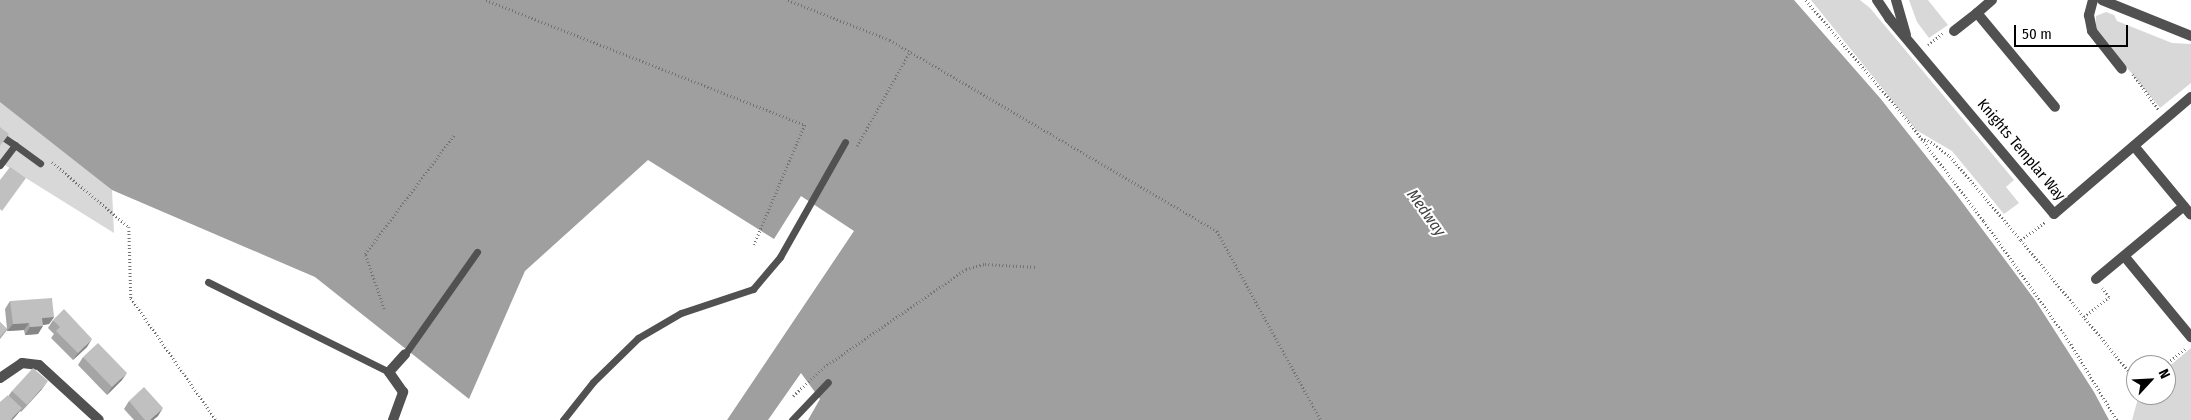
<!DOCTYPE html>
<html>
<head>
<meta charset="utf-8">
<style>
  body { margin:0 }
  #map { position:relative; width:2191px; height:420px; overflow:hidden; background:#fff; font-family:"Fira Sans Condensed",sans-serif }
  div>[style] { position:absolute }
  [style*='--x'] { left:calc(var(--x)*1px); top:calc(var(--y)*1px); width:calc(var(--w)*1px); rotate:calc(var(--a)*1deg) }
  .green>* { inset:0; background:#d8d8d8 }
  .water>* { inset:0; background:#9f9f9f }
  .path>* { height:2.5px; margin-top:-1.25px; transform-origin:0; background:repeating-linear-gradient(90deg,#737373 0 1px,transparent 0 3.5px) }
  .lane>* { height:7px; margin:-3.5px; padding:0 3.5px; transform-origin:3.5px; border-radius:3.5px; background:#515151 }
  .street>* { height:10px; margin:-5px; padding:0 5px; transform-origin:5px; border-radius:5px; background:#515151 }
  .wall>* { inset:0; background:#a5a5a5 }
  .shaded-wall>* { inset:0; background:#868686 }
  .building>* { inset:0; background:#c0c0c0 }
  span { translate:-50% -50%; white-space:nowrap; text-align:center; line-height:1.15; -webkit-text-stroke:4px #fff; paint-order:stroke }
  .street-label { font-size:15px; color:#000 }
  .water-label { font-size:16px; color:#404040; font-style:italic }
  .north { position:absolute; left:2126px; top:355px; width:50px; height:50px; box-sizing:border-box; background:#fff; border:1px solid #999; border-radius:50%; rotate:65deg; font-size:14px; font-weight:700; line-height:20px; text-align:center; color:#000 }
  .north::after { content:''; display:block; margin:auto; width:18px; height:22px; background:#000; clip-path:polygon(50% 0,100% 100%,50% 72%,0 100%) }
  .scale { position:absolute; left:2014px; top:25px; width:114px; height:22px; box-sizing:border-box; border:2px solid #000; border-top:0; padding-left:6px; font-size:15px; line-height:18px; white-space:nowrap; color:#000; -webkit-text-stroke:4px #fff; paint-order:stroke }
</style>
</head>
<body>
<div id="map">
  <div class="green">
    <i style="clip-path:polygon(1811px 0,1860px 0,1870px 8px,2014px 180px,2006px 187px,2019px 203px,2004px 214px,1952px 151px,1916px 130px)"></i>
    <i style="clip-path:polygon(1909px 0,1928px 0,1948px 25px,1929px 38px,1917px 22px)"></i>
    <i style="clip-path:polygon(2106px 12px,2114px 15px,2117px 21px,2172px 43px,2191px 44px,2191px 83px,2160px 108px,2096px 30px,2096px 16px)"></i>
    <i style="clip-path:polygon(0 99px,112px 190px,114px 233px,0 162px)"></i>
    <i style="clip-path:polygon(2191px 348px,2191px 420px,2132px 420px,2139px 395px,2166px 395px,2166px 369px)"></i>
  </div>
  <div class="water">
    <i style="clip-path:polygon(0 0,1794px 0,1880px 98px,1956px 194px,2035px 300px,2094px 392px,2109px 420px,808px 420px,820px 399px,801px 373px,768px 420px,727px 420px,854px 231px,801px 196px,774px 239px,648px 160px,525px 271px,469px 399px,315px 277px,112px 190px,0 102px)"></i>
  </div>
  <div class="path">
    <i style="--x:486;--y:0;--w:343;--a:21.4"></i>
    <i style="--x:805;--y:125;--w:130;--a:113"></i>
    <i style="--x:788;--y:0;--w:110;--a:21.4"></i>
    <i style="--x:890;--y:40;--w:379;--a:30.3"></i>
    <i style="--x:1217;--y:231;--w:216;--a:61.2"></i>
    <i style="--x:1806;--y:0;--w:160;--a:49.8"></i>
    <i style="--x:1909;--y:122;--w:124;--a:52.9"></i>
    <i style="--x:1984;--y:221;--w:151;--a:54.7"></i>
    <i style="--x:2071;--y:344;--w:89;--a:58.8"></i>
    <i style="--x:1928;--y:45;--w:19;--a:-39"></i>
    <i style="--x:2133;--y:74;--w:44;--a:54.2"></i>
    <i style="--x:1921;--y:139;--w:7;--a:8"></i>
    <i style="--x:1928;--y:140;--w:27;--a:36"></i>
    <i style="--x:1950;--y:156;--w:110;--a:49.8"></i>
    <i style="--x:2021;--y:240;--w:31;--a:-37"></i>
    <i style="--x:857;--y:146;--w:109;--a:-60.8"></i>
    <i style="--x:52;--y:162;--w:101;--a:40.2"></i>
    <i style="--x:129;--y:227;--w:71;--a:88.4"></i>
    <i style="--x:131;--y:298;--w:149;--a:55.1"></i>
    <i style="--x:2021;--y:240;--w:181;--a:50.6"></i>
    <i style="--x:384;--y:309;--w:58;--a:-109.1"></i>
    <i style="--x:365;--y:254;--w:149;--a:-53.2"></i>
    <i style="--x:2084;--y:317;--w:32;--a:-39"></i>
    <i style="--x:2109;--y:297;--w:11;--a:-128"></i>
    <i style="--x:2165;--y:365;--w:27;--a:-39"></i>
    <i style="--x:793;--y:396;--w:42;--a:-43.1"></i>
    <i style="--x:824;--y:367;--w:173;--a:-34.6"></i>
    <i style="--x:966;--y:269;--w:20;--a:-15"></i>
    <i style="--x:985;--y:264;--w:52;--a:3.3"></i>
  </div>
  <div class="lane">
    <i style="--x:0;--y:135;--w:18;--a:34"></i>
    <i style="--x:15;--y:145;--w:25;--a:127"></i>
    <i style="--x:15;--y:145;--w:31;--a:36"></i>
    <i style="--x:208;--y:282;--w:202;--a:26.4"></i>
    <i style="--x:405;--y:354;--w:125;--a:-54.8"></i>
    <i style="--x:563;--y:420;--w:48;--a:-51.7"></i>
    <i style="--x:593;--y:382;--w:63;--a:-44.4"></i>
    <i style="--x:638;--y:338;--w:50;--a:-30.2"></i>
    <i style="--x:681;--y:313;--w:76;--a:-18.4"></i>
    <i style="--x:753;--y:289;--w:42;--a:-49.8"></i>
    <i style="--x:780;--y:257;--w:132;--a:-60.5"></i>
    <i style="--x:792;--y:420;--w:52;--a:-46.5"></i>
  </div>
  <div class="street">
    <i style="--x:1877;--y:0;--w:22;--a:56"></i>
    <i style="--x:1889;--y:18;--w:256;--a:49.9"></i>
    <i style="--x:2054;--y:214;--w:180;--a:-40.5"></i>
    <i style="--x:1896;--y:0;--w:36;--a:74"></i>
    <i style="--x:1992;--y:0;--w:20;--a:139"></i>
    <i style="--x:1977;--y:13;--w:122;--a:50.3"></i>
    <i style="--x:2093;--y:0;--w:16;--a:105"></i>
    <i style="--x:2089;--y:15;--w:16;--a:79"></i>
    <i style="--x:2092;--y:31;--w:48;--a:51.7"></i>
    <i style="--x:2102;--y:0;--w:96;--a:22"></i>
    <i style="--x:1954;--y:31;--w:29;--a:-38"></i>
    <i style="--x:2134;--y:146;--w:89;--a:50.4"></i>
    <i style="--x:2125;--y:257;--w:104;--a:50.5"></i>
    <i style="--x:2096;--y:279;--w:114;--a:-39.7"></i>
    <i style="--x:0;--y:378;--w:27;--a:-34"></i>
    <i style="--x:22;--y:363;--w:17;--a:7"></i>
    <i style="--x:39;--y:365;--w:81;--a:42.5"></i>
    <i style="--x:393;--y:420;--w:30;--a:-70"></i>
    <i style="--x:403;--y:392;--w:24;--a:-125"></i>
    <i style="--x:389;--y:372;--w:24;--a:-48"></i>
  </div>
  <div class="wall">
    <i style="clip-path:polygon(10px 301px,54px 317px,49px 324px,43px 325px,38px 334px,25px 335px,24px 330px,7px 331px,7px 330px,0 339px,0 322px,7px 329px,5px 309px)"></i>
    <i style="clip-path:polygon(53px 320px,87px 347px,73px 360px,51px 338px,54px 334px,48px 328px)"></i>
    <i style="clip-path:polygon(83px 357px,122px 380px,107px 395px,78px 365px)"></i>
    <i style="clip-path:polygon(42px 389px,21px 412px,20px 411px,12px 420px,9px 395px,12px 391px)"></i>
    <i style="clip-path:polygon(129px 401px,158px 416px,153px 420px,134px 420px,124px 409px)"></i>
  </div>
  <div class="shaded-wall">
    <i style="clip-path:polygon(54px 317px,49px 324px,37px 326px,42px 318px)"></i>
    <i style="clip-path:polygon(29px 323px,24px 330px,7px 331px,13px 324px)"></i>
    <i style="clip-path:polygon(43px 326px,38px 334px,25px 335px,30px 327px)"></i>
    <i style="clip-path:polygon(92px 339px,87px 347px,73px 360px,78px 353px)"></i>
    <i style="clip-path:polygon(127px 373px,122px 380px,107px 395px,112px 387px)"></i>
    <i style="clip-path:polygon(48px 381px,42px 389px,21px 412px,27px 405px)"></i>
    <i style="clip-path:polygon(22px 408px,16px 416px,12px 420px,10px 420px)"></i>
    <i style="clip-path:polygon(163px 408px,158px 416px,153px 420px,150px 420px)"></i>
  </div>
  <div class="building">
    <i style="clip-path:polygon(0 127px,9px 134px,0 146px)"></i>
    <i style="clip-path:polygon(10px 167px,26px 178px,2px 211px,0 209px,0 180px)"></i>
    <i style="clip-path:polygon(52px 298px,54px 317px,42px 318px,43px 326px,30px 327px,29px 323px,13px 324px,10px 301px)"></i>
    <i style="clip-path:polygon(64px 309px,92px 339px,78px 353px,56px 331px,60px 327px,53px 320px)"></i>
    <i style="clip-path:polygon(0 322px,7px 329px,0 337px)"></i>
    <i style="clip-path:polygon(98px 343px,127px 373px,112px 387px,83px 357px)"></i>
    <i style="clip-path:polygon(33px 368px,48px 381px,27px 405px,12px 391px)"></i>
    <i style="clip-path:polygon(144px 387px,163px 408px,150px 420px,145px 420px,129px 401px)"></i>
    <i style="clip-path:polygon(8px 395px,22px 408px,11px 419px,12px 420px,0 420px,0 402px)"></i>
  </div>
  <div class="street-label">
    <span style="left:2021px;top:150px;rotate:50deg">Knights Templar Way</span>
  </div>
  <div class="water-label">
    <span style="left:1426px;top:213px;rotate:54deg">Medway</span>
  </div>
  <div class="north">N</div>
  <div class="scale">50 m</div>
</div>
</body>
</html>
